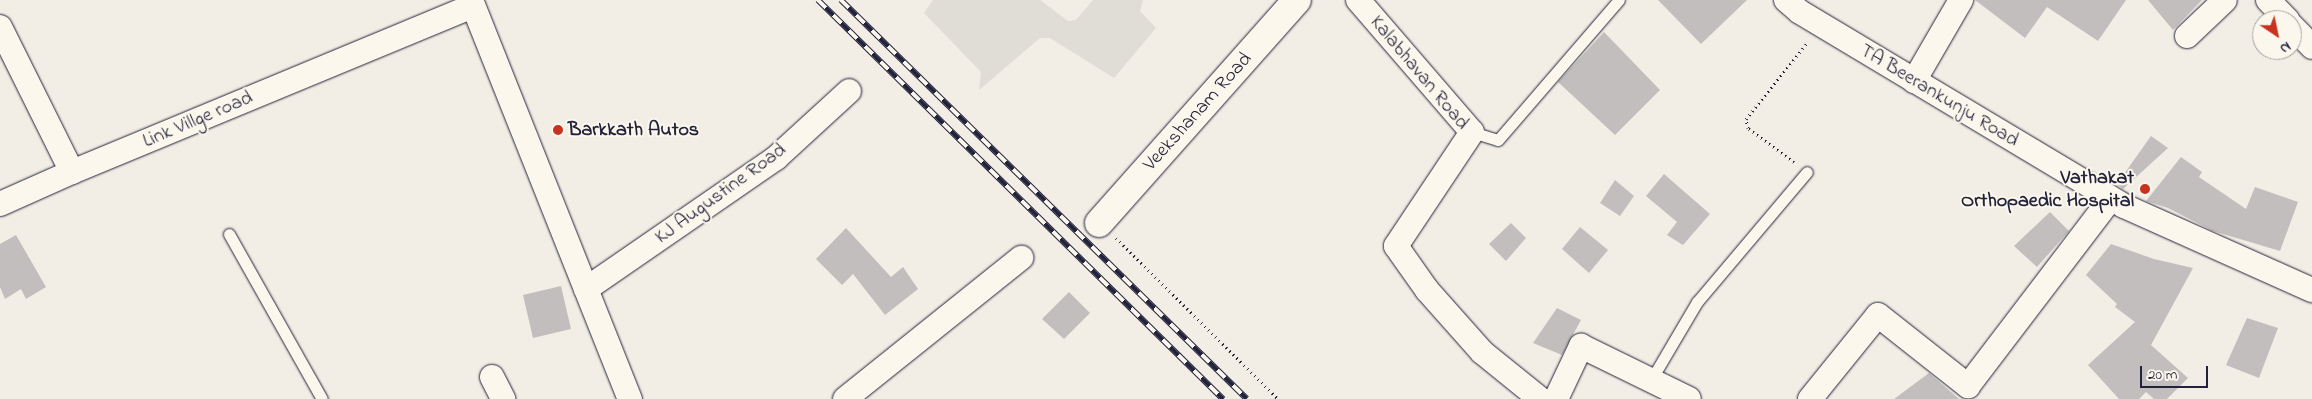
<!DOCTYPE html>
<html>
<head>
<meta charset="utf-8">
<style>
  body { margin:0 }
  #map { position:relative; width:2312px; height:399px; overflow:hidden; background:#f2eee5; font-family:"Indie Flower",sans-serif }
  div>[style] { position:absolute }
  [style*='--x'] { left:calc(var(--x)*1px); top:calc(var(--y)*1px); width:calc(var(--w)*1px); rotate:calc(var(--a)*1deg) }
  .built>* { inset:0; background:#e0dcd6 }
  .building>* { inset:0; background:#c2bebe }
  .path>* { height:3px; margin-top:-1.5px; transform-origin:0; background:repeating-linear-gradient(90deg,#22223b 0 1px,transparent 0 5px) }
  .roads { filter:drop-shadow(0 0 1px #22223b) drop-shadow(0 0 1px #22223b) }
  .lane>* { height:11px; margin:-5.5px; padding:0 5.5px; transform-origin:5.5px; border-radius:5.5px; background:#fbf7ec }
  .street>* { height:24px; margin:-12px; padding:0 12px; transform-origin:12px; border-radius:12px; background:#fbf7ec }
  .secondary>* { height:28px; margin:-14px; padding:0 14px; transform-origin:14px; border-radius:14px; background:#fbf7ec }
  .rail>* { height:5.5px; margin-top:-2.75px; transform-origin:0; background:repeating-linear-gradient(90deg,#fbf7ec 0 11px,#22223b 0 22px); box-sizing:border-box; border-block:1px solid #22223b }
  .dots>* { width:14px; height:14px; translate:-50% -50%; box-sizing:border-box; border:2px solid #fbf7ec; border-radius:50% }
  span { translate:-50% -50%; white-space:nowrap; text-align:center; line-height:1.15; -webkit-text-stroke:4px #fbf7ec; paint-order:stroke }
  .street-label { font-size:20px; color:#22223b }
  .poi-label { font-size:20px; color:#22223b; font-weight:700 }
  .left { translate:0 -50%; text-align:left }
  .right { translate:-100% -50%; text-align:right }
  .north { position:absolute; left:2252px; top:10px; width:50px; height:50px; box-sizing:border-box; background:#fbf7ec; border:1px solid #a4a2a5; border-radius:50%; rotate:146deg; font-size:14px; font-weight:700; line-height:20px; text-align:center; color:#22223b }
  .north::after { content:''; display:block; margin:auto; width:18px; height:22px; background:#c8321e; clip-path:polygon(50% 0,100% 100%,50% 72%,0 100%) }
  .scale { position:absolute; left:2140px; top:366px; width:68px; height:22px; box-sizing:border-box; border:2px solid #22223b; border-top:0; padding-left:6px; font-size:15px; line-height:18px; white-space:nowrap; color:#22223b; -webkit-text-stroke:4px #fbf7ec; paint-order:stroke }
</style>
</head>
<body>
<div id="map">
  <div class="built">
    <i style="clip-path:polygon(933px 0,1040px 0,1068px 21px,1076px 20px,1093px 0,1143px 0,1140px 11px,1156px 28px,1114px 78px,1050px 38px,1040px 38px,979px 90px,981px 72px,924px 13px)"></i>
  </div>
  <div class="building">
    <i style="clip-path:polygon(1658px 0,1747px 0,1701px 44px)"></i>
    <i style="clip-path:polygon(1975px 0,2126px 0,2098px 41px,2047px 7px,2025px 38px)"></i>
    <i style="clip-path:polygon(2148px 0,2202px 0,2173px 30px)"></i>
    <i style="clip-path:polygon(1604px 32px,1660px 90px,1615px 135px,1558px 82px)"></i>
    <i style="clip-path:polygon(2151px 136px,2168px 148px,2123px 189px,2117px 184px)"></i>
    <i style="clip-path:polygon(2181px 157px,2202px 172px,2199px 177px,2246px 209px,2255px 187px,2298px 202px,2280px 251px,2213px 231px,2168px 208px,2146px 201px)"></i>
    <i style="clip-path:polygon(1664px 174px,1710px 214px,1683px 245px,1667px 235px,1677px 222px,1646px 196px)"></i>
    <i style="clip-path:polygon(1615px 180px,1634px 196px,1620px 216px,1600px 203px)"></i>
    <i style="clip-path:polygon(2050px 212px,2069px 231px,2037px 267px,2014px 246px)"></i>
    <i style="clip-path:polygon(1511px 223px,1526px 238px,1506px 261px,1489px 244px)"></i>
    <i style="clip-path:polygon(1580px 227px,1608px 250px,1589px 273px,1562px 249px)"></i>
    <i style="clip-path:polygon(846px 228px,891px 277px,903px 267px,918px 289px,885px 315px,853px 274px,842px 285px,816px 259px)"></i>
    <i style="clip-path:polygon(16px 235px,46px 287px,26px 299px,21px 289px,5px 299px,0 287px,0 244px)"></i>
    <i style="clip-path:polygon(2111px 244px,2154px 259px,2193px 268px,2151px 345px,2188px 378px,2167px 399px,2154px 399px,2146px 392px,2139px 399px,2119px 399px,2088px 365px,2135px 322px,2115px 307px,2117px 304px,2086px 275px)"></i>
    <i style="clip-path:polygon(561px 286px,571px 329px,533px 338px,523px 295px)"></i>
    <i style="clip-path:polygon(1069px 292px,1090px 313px,1064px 339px,1042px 319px)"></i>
    <i style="clip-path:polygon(1557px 308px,1581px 320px,1562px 355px,1533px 343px)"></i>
    <i style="clip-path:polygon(2247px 318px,2278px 328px,2259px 378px,2226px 365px)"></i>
    <i style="clip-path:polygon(1929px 373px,1959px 399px,1894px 399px)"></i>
  </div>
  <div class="path">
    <i style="--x:1794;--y:162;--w:57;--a:-143.5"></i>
    <i style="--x:1748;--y:128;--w:9;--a:-103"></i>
    <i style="--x:1746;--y:119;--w:97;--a:-51.2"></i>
    <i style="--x:1116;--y:238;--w:228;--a:44.8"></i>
  </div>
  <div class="roads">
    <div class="lane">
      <i style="--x:1472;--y:132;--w:27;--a:17"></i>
      <i style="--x:1498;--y:140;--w:185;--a:-49.2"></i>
      <i style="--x:229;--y:234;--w:189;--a:60.6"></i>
      <i style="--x:1651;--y:380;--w:91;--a:-59.5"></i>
      <i style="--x:1697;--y:302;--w:170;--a:-49.8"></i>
    </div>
    <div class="street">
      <i style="--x:471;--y:0;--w:430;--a:68.3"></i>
      <i style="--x:1358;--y:0;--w:174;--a:49.2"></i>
      <i style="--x:1472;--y:132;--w:137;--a:123.7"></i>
      <i style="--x:1396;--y:246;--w:54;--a:54.8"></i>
      <i style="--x:1427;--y:290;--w:83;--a:48.4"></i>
      <i style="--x:1482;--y:352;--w:75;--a:39"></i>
      <i style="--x:1786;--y:0;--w:18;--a:41"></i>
      <i style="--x:1800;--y:12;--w:378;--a:30.9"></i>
      <i style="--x:2124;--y:206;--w:206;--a:24.1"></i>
      <i style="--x:2268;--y:0;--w:28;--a:46"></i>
      <i style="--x:2292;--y:26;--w:29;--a:46"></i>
      <i style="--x:0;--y:27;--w:162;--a:63.6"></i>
      <i style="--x:72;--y:172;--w:434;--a:-22.5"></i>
      <i style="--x:2187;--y:36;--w:52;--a:-43.5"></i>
      <i style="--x:1914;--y:81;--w:94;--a:-59.9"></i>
      <i style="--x:0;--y:204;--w:79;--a:-24"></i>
      <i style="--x:586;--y:289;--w:231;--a:-34.6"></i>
      <i style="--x:776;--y:158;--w:99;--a:-42.5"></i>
      <i style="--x:492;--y:377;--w:25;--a:63"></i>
      <i style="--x:845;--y:399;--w:226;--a:-38.7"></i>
      <i style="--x:1556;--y:399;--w:59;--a:-64.7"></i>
      <i style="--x:1581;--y:346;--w:120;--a:26.1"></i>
      <i style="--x:1810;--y:399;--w:108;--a:-51"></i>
      <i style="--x:1878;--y:315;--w:115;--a:38.3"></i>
      <i style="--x:1968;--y:386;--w:236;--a:-52.7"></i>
    </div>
    <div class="secondary">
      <i style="--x:1099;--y:223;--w:298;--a:-48.4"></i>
    </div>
  </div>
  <div class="rail">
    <i style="--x:818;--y:0;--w:569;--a:44.57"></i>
    <i style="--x:841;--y:0;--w:569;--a:44.5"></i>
  </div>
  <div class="dots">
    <i style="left:558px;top:130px;background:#c8321e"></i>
    <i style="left:2145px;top:189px;background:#c8321e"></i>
  </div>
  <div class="street-label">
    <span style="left:1419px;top:73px;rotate:50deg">Kalabhavan Road</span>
    <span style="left:1939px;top:96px;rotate:31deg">TA Beerankunju Road</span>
    <span style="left:1198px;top:112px;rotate:-48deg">Veekshanam Road</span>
    <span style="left:198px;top:120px;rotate:-23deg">Link Villge road</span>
    <span style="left:721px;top:194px;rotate:-36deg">KJ Augustine Road</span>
  </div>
  <div class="poi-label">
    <span class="left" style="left:568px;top:130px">Barkkath Autos</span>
    <span class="right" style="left:2134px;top:190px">Vathakat<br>Orthopaedic Hospital</span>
  </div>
  <div class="north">N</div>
  <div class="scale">20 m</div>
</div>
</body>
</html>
